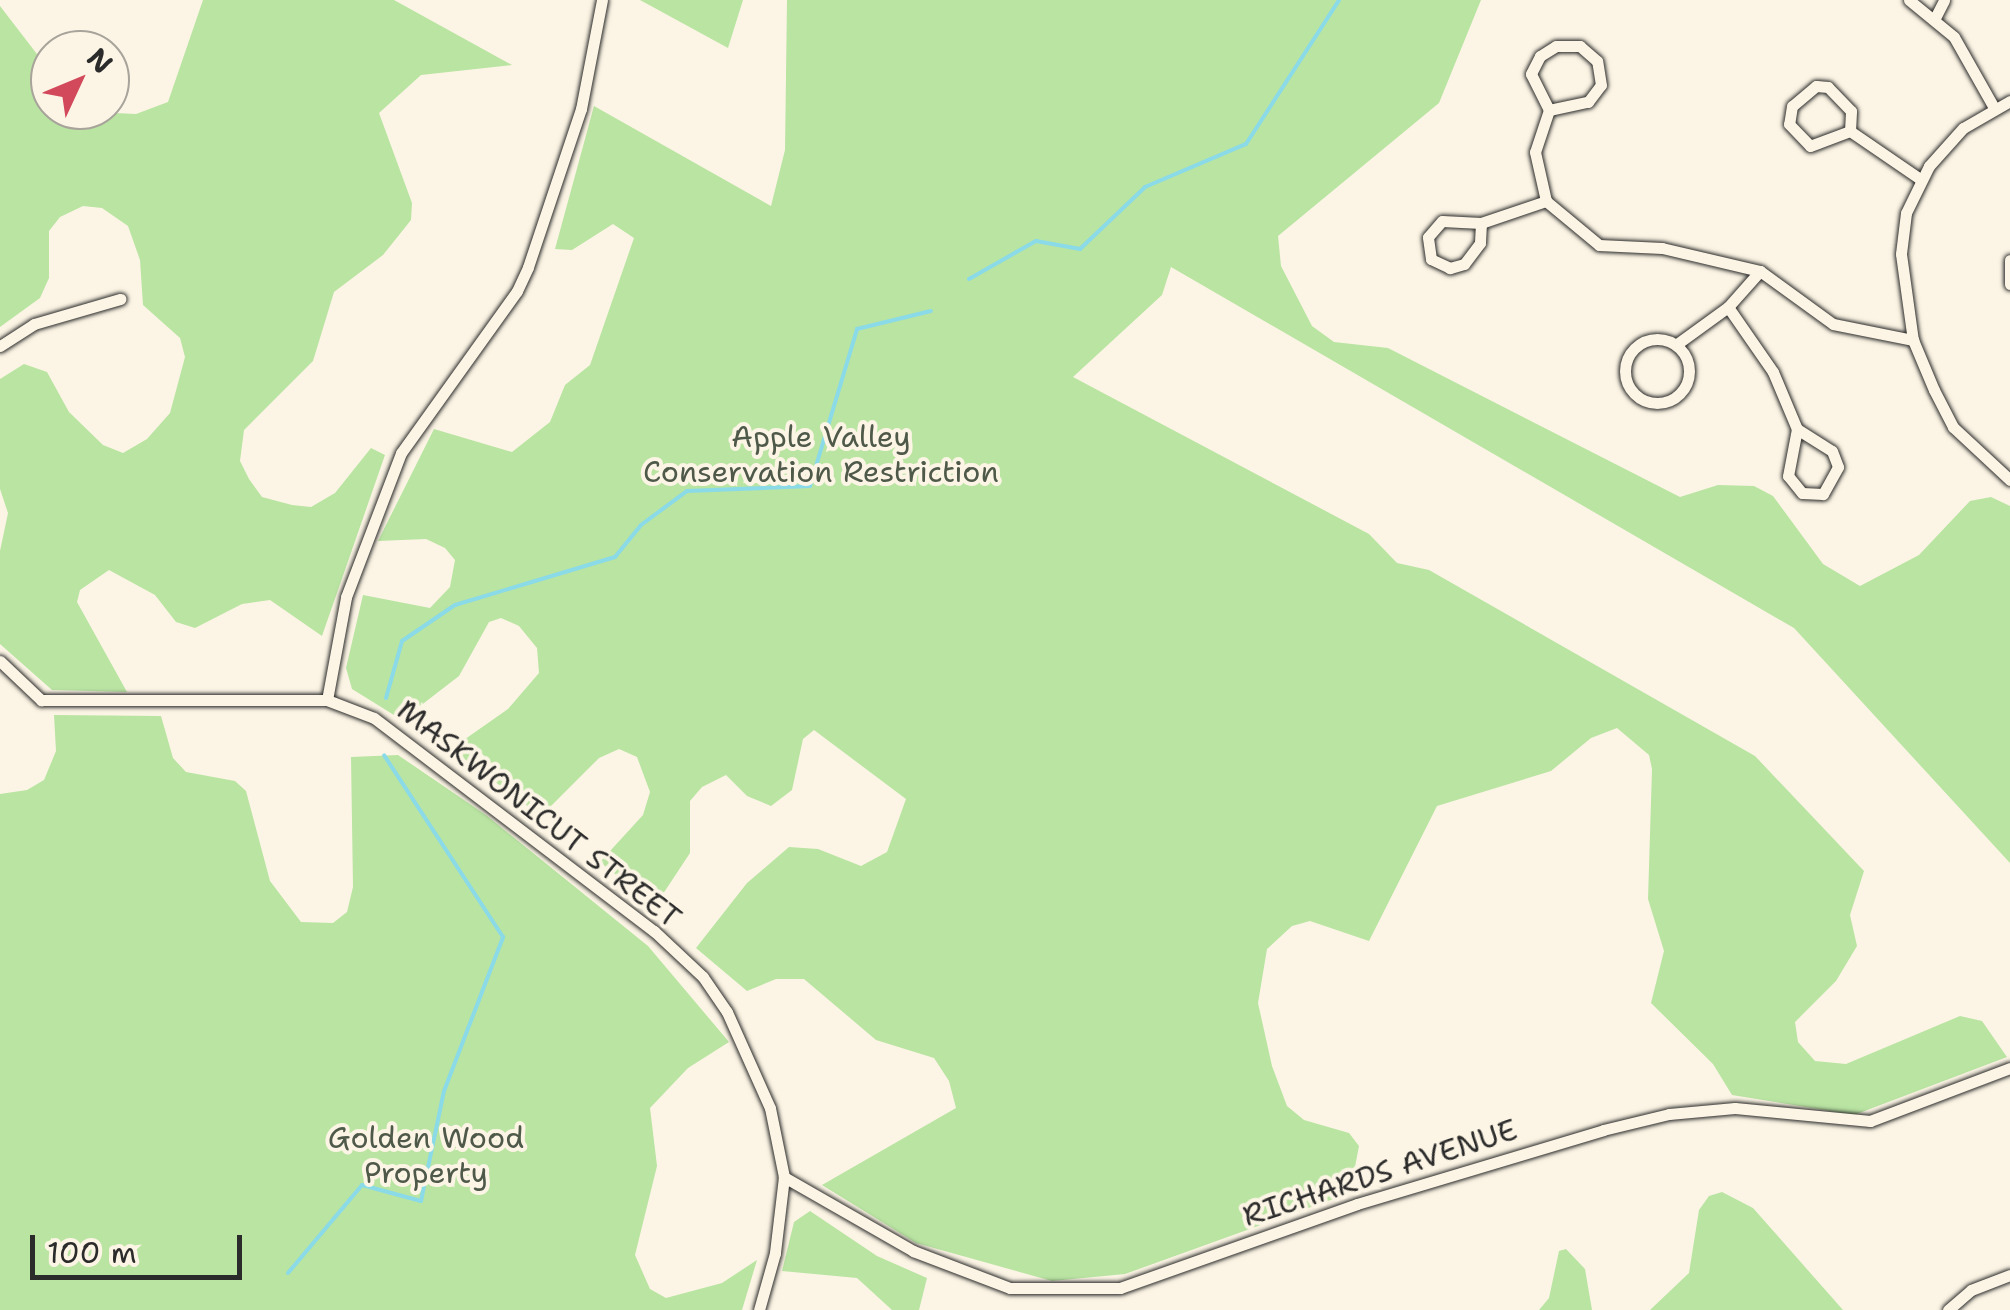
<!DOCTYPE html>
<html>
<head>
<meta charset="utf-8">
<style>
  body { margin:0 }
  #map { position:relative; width:2010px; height:1310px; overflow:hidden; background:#fcf5e5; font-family:"Shantell Sans",sans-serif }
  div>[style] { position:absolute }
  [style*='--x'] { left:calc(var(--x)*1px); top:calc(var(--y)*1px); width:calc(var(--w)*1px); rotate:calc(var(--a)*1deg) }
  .green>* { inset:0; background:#b9e4a2 }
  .stream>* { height:4px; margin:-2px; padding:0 2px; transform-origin:2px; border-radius:2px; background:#8bdae8 }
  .roads { filter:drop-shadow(0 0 2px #2b2b2b) drop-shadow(0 0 2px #2b2b2b) }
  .minor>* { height:11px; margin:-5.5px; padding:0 5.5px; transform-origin:5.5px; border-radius:5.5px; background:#fcf5e5 }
  .minor>.ring { margin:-5.5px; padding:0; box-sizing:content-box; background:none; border:11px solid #fcf5e5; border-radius:50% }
  span { translate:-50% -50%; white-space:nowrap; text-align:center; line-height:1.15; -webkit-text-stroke:8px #fcf5e5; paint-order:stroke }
  .park-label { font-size:30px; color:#4e5949 }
  .street-label { font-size:30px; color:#2b2b2b }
  .north { position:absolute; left:30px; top:30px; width:100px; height:100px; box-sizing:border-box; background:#fcf5e5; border:2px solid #a8a49b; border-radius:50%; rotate:46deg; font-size:28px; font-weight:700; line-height:40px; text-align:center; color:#2b2b2b }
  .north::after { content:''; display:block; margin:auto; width:35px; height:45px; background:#d1495b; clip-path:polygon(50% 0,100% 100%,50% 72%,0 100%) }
  .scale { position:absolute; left:30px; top:1235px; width:212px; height:45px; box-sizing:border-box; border:5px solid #2b2b2b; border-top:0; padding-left:12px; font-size:30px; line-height:35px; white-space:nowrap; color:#2b2b2b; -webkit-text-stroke:8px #fcf5e5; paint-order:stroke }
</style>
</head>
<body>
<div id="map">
  <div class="green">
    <i style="clip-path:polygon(203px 0,394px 0,512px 65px,421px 75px,379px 113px,412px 203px,411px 220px,383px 255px,334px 292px,313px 361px,244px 430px,240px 461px,249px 479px,262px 497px,292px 505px,311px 507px,335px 493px,371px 448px,385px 455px,322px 636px,270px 600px,242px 604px,195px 628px,176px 622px,155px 595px,109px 570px,80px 590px,77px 602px,127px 692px,52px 690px,0 644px,0 551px,8px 513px,0 489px,0 379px,24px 364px,47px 372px,69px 412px,103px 445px,123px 453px,147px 439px,170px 413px,185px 357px,180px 338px,143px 305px,140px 260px,128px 226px,102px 208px,83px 206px,60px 217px,49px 231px,49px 278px,40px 298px,0 327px,0 6px,50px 71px,50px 110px,136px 114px,168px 102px)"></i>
    <i style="clip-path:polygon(640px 0,743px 0,728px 48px)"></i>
    <i style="clip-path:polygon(787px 0,1481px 0,1439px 103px,1278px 236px,1281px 266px,1312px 326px,1334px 342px,1388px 348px,1680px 497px,1718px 485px,1754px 486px,1773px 496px,1823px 564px,1860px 586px,1919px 555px,1970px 501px,1991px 497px,2010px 506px,2010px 863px,1794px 628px,1171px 267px,1162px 295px,1073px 377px,1369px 534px,1397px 563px,1429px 570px,1755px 756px,1864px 871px,1850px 915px,1857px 946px,1836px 981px,1795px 1022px,1798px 1042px,1815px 1061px,1846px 1064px,1960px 1016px,1982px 1021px,2007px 1057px,1854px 1115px,1732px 1095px,1713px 1064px,1651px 1003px,1664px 951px,1648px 899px,1652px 769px,1649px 755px,1617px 728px,1591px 738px,1551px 771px,1437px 806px,1369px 941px,1310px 921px,1292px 926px,1267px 949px,1258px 1003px,1272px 1066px,1287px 1106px,1304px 1120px,1349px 1133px,1359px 1146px,1350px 1193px,1125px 1274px,1052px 1281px,916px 1243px,822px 1185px,956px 1108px,949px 1081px,934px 1058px,876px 1040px,804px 979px,776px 979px,747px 991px,696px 948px,747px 883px,789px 847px,818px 849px,861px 866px,887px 852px,906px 799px,814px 730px,803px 739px,792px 790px,771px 806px,747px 796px,726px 775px,702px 787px,690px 801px,690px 853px,655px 906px,600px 862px,643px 815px,650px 792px,637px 757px,619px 749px,599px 758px,541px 816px,451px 749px,508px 709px,539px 673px,537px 648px,519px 626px,501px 618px,489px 622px,459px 676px,402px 720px,352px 689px,346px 668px,363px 595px,430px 608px,450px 587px,455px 560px,445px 548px,426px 539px,378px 541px,434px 429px,512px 452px,550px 422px,565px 385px,590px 365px,634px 238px,613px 224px,572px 250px,555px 249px,594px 106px,771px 206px,785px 150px)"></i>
    <i style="clip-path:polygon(54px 715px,161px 716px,173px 758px,186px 772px,235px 781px,246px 791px,270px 881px,301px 922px,333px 923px,347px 912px,353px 887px,351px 757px,398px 755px,486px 815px,648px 946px,729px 1042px,688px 1068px,650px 1108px,657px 1166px,635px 1255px,650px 1289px,666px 1298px,722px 1283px,757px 1260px,742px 1310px,0 1310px,0 794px,27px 790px,44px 780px,56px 751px)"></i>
    <i style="clip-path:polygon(1722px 1192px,1753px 1208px,1843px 1310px,1650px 1310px,1689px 1273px,1699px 1210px,1709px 1196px)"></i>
    <i style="clip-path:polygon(810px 1211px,877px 1256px,927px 1278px,919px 1310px,892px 1310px,857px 1278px,782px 1271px,794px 1222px)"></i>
    <i style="clip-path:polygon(1566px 1249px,1585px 1269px,1592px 1310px,1539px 1310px,1549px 1298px,1559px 1251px)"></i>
  </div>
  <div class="stream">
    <i style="--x:969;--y:279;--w:77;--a:-29.6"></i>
    <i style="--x:1036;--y:241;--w:45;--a:10.3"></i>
    <i style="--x:1080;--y:249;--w:90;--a:-43.6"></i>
    <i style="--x:1145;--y:187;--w:110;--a:-23.1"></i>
    <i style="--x:1246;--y:144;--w:171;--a:-57.1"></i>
    <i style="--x:386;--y:698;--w:59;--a:-74.3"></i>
    <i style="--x:402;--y:641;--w:64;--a:-34.2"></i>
    <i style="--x:455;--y:605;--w:167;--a:-16.7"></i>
    <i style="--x:615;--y:557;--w:41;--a:-50.9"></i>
    <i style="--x:641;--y:525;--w:57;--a:-36.5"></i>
    <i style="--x:687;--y:491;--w:123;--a:-2.3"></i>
    <i style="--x:810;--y:486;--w:164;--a:-73.3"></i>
    <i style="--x:857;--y:329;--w:76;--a:-13.7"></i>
    <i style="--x:288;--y:1273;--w:115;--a:-49.9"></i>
    <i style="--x:362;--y:1185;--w:61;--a:15.2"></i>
    <i style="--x:421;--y:1201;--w:112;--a:-78.2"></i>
    <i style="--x:444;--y:1091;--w:165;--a:-69"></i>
    <i style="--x:503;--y:937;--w:217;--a:-123.2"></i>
  </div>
  <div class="roads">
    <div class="minor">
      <i style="--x:1909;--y:0;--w:58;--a:39.4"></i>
      <i style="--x:1954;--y:37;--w:79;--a:60.5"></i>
      <i style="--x:1935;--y:18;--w:20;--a:-63"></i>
      <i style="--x:2010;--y:101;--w:54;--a:150.1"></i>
      <i style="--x:1963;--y:128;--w:51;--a:131.8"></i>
      <i style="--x:1929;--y:166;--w:52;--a:116.1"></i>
      <i style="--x:1906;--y:213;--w:41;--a:97"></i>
      <i style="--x:1901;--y:254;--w:87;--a:82.1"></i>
      <i style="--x:1913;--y:340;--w:54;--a:67.2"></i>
      <i style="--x:1934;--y:390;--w:42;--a:62.8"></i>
      <i style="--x:1953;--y:427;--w:78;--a:42.9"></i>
      <i style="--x:1549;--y:110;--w:40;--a:-12"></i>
      <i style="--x:1588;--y:102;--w:21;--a:-53"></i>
      <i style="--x:1601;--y:85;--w:24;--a:-99"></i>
      <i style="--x:1597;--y:61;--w:23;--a:-139"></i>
      <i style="--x:1580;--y:46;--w:24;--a:180"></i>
      <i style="--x:1556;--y:46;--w:19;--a:148"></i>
      <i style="--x:1540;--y:56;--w:20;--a:117"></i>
      <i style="--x:1531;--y:74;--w:40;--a:63.4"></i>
      <i style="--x:1549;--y:110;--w:44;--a:108.4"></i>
      <i style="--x:1535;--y:152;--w:50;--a:77.3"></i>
      <i style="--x:1546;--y:201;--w:69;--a:39.7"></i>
      <i style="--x:1599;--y:245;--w:63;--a:2.7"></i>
      <i style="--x:1662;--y:248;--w:101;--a:13.2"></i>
      <i style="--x:1760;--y:271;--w:48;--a:131.6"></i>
      <i style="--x:1850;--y:131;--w:20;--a:-87"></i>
      <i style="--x:1851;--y:111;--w:33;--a:-134"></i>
      <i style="--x:1828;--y:87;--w:12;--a:-175"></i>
      <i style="--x:1816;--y:86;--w:31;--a:140"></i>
      <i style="--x:1792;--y:106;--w:18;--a:99"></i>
      <i style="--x:1789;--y:124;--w:30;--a:46"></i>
      <i style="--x:1810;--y:146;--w:43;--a:-20.6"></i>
      <i style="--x:1850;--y:131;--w:85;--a:34.4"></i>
      <i style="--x:1481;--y:223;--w:20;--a:93"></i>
      <i style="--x:1480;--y:243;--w:26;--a:127"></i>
      <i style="--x:1464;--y:264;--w:15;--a:164"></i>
      <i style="--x:1450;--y:268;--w:21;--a:-155"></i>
      <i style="--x:1431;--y:259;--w:22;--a:-98"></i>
      <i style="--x:1428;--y:237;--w:21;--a:-49"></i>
      <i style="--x:1442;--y:221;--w:39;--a:3"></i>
      <i style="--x:1481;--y:223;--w:69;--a:-18.7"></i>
      <i style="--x:2010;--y:260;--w:24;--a:90"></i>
      <i style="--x:1760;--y:271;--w:90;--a:36"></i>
      <i style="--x:1833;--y:324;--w:82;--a:11.3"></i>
      <i class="ring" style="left:1625px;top:339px;width:53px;height:53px"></i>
      <i style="--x:1677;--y:344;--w:63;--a:-36"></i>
      <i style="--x:1728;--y:307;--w:79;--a:55.3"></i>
      <i style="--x:1773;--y:372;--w:62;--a:67.2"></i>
      <i style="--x:1797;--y:429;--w:41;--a:32.2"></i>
      <i style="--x:1832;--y:451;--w:17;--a:69"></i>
      <i style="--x:1838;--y:467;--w:31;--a:119"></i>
      <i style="--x:1823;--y:494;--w:21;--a:-177"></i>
      <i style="--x:1802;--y:493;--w:22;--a:-129"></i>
      <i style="--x:1788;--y:476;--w:48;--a:-79.2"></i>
      <i style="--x:0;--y:346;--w:40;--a:-32.9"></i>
      <i style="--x:34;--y:324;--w:90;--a:-16.2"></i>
      <i style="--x:0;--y:661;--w:57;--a:43.6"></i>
      <i style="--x:41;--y:700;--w:286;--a:0"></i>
      <i style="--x:327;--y:700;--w:50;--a:21"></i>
      <i style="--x:374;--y:718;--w:352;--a:37.3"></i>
      <i style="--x:654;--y:931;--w:67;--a:43.2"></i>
      <i style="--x:703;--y:977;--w:42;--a:55.6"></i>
      <i style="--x:727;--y:1012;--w:105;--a:65.9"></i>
      <i style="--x:770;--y:1108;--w:70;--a:78.5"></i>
      <i style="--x:784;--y:1177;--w:77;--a:96.8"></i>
      <i style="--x:775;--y:1253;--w:59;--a:105.7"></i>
      <i style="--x:327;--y:700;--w:105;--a:-79.5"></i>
      <i style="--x:346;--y:597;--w:154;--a:-69.1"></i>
      <i style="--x:401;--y:453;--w:199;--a:-54.4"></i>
      <i style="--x:517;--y:291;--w:26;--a:-65"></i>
      <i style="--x:528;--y:267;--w:167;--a:-71.5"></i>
      <i style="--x:581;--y:109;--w:111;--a:-79.1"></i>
      <i style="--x:784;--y:1177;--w:149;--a:29.8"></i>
      <i style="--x:913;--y:1251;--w:104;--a:20.9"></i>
      <i style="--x:1010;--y:1288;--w:110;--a:0"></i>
      <i style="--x:1120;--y:1288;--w:251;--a:-19.5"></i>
      <i style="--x:1357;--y:1204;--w:257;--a:-16.7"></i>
      <i style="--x:1603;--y:1130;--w:68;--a:-13.6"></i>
      <i style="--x:1669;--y:1114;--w:66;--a:-5.2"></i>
      <i style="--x:1735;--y:1108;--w:136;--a:5.5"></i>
      <i style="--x:1870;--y:1121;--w:150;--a:-20.7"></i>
      <i style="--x:1948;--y:1310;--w:30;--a:-41"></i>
      <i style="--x:1971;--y:1290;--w:42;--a:-21"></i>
    </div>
  </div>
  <div class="park-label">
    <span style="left:821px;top:454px">Apple Valley<br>Conservation Restriction</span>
    <span style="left:426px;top:1155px">Golden Wood<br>Property</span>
  </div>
  <div class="street-label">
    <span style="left:539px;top:814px;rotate:38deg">MASKWONICUT STREET</span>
    <span style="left:1380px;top:1173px;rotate:-18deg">RICHARDS AVENUE</span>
  </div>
  <div class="north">N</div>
  <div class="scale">100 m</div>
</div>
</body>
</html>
